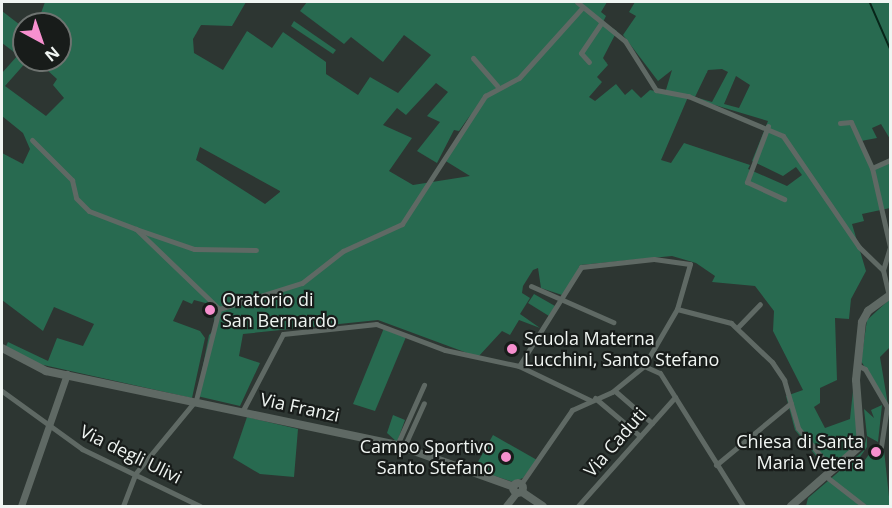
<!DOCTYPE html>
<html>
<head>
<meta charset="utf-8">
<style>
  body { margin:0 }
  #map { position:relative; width:892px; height:508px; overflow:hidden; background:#2d3632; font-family:"Open Sans",sans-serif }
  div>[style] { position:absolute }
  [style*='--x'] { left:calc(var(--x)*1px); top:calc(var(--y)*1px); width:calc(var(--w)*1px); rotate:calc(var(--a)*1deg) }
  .green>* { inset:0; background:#286a50 }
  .stream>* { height:1.5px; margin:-0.75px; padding:0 0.75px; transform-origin:0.75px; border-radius:0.75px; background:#072519 }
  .minor>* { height:5px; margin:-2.5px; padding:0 2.5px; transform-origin:2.5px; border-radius:2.5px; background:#5f6964 }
  .tertiary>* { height:7px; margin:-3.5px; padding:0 3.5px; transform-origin:3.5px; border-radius:3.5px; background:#5f6964 }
  .secondary>* { height:8px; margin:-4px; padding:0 4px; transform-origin:4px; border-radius:4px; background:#5f6964 }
  .secondary>.ring { margin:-4px; padding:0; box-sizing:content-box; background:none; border:8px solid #5f6964; border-radius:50% }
  .dots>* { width:16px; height:16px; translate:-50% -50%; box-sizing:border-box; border:3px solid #181c1a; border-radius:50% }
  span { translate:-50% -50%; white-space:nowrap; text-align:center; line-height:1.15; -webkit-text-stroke:4.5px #181c1a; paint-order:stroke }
  .poi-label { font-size:18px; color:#f0f5f2 }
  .left { translate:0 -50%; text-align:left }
  .right { translate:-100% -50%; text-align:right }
  .street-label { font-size:18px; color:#f0f5f2 }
  .frame { position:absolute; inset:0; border:3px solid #f0f5f2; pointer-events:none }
  .north { position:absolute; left:12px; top:12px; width:60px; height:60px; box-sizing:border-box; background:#181c1a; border:2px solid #6e7370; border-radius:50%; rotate:140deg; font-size:16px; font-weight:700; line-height:24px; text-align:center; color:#f0f5f2 }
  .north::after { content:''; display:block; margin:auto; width:21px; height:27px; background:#f790cf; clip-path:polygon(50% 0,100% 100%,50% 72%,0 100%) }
</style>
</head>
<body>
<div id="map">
  <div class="green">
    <i style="clip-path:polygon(evenodd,45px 2px,246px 2px,232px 26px,201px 25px,193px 39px,194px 53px,223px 70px,247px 31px,272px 48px,283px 32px,326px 62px,326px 74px,358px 95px,370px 77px,398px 93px,431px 55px,404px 35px,383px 62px,351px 37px,344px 44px,300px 11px,307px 2px,607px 2px,601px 12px,606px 16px,603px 22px,617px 31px,603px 58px,608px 65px,597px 77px,602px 82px,589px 97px,595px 101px,616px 84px,625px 95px,632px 89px,641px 98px,650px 90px,665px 93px,672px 70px,658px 81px,623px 35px,636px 16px,629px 12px,635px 2px,890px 2px,890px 139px,881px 124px,872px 128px,877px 138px,861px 141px,872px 168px,890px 160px,890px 208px,862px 214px,864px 221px,852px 224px,866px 271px,851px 299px,849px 319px,835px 318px,837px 380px,820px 388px,820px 403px,814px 407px,825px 428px,850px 419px,854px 381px,857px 446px,829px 472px,795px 430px,786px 396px,803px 390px,773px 331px,774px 311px,755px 286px,712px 282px,715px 276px,696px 263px,672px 256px,580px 265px,565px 296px,541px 288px,538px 268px,533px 270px,523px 286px,522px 293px,530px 298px,520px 314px,540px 328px,519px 320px,510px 335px,502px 331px,478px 357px,378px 320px,243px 334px,239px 356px,260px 363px,240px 406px,197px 396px,209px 335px,215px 329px,213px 305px,194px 300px,192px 304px,183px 300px,173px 321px,200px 331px,205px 338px,192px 398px,30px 362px,5px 348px,8px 342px,48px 361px,57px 338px,83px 346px,94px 324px,54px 307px,43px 331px,2px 300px,2px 153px,23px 164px,30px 149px,23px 133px,2px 116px,2px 73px,18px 55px,2px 43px,2px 11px,24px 28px,28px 60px,5px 86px,46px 116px,64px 98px,53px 85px,57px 79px,36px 60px,60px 60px,60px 24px,37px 24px,45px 2px,722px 69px,728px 72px,712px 102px,695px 97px,708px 70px,722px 69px,45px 2px,736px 76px,750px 85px,739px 108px,724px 104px,736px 76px,45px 2px,436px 83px,448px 92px,427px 116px,440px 122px,417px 151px,437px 163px,454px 130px,459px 131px,471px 114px,444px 160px,470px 176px,413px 185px,389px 171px,412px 138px,383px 125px,397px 108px,406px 115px,436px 83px,45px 2px,688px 97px,768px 121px,752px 161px,783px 176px,796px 167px,802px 175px,787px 186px,748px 169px,750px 165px,684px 143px,671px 163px,661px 160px,688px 97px,45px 2px,200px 147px,280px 191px,280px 192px,265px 204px,196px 160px,200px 147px)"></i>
    <i style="clip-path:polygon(294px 21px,336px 50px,333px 54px,291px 26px)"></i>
    <i style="clip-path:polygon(534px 294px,555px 306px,549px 316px,528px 303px)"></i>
    <i style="clip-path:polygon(890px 299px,890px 347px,880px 357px,888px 405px,861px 361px,867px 320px)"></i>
    <i style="clip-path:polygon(384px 328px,406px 337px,375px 411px,353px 404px)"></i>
    <i style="clip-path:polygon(882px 405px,878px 442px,867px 436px,867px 447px,853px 467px,857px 471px,870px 453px,884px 450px,890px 506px,806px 506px,808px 498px,863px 451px,867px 436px,864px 409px,874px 418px,871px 410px)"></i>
    <i style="clip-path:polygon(393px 415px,405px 420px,397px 442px,387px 433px)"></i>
    <i style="clip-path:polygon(247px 417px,298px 429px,294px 477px,260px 474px,233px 458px)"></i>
    <i style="clip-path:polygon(493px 435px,537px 460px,523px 478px,513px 482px,474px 469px)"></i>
  </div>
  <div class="stream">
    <i style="--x:870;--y:2;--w:50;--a:66.5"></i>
  </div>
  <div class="minor">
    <i style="--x:577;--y:2;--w:62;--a:39.1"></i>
    <i style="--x:625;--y:41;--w:58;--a:57.7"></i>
    <i style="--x:656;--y:90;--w:33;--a:11"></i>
    <i style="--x:688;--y:96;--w:103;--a:22.8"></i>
    <i style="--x:783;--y:136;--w:135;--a:55.6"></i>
    <i style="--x:859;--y:247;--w:33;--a:44"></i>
    <i style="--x:883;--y:270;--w:27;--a:77"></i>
    <i style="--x:473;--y:58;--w:37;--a:49"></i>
    <i style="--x:589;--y:62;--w:12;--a:-132"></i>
    <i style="--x:581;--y:53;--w:36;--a:-56"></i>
    <i style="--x:840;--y:123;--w:11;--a:-5"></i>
    <i style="--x:851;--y:122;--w:51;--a:65.5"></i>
    <i style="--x:768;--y:126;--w:60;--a:110.6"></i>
    <i style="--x:747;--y:182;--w:41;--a:24.7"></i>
    <i style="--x:32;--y:140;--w:57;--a:45"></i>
    <i style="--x:72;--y:180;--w:18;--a:77"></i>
    <i style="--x:76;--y:198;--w:18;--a:45"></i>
    <i style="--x:89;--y:211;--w:50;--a:21"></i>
    <i style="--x:136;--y:229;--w:115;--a:43.9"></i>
    <i style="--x:136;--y:229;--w:61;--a:19"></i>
    <i style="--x:194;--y:249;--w:62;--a:0.9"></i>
    <i style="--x:883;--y:270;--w:24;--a:-73"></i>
    <i style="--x:890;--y:247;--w:81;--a:-102.8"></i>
    <i style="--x:872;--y:168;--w:20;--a:-24"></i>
    <i style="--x:531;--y:286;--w:90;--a:23.7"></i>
    <i style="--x:219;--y:309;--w:87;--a:-17.4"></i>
    <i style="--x:302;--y:283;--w:52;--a:-38"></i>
    <i style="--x:343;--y:251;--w:65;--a:-24.6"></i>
    <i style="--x:402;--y:224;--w:153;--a:-57"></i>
    <i style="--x:485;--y:96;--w:38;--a:-28"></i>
    <i style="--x:519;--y:78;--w:94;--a:-48"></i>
    <i style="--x:677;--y:309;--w:56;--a:14.5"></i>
    <i style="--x:731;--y:323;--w:57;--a:43.6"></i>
    <i style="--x:772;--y:362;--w:22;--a:56"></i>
    <i style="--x:784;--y:380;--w:50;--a:73.7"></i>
    <i style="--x:798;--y:428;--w:55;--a:50.9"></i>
    <i style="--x:737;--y:328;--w:33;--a:-46"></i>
    <i style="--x:857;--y:365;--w:9;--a:27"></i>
    <i style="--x:865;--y:369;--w:50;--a:59.8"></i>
    <i style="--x:519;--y:366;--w:117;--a:-57.9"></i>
    <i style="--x:581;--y:267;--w:73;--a:-6.3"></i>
    <i style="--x:654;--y:259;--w:36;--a:8"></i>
    <i style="--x:690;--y:264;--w:47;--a:106.1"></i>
    <i style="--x:677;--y:309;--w:66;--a:120.1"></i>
    <i style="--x:644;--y:366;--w:41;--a:140.9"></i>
    <i style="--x:612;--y:392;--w:44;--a:155.8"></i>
    <i style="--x:572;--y:410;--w:90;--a:124.6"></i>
    <i style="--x:644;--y:366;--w:17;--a:24"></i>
    <i style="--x:660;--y:373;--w:157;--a:58"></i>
    <i style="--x:2;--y:391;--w:99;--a:35.9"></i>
    <i style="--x:82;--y:449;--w:131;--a:25.8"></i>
    <i style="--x:615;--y:391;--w:49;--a:40.9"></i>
    <i style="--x:595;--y:398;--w:59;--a:40.2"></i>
    <i style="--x:242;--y:412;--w:88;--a:-62.3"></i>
    <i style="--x:283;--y:334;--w:94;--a:-6.1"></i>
    <i style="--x:376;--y:324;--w:74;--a:20.6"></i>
    <i style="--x:445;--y:350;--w:76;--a:12.2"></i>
    <i style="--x:519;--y:366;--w:79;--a:25.6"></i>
    <i style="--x:397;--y:445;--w:66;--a:-65.8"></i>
    <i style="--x:404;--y:447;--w:48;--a:-65.6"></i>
    <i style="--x:881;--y:447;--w:40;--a:-81.5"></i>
    <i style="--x:716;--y:465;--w:97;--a:-39.6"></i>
    <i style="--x:828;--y:478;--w:46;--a:37.9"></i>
    <i style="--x:123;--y:506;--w:34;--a:-69"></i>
    <i style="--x:135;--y:474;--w:96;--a:-50.5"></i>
    <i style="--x:196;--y:400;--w:94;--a:-75.8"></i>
    <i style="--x:578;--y:506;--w:146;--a:-48.3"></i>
  </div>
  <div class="tertiary">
    <i style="--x:21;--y:506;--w:140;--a:-70.8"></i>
    <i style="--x:506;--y:506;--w:16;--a:-52"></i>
  </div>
  <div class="secondary">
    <i style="--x:2;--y:348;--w:50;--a:27.6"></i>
    <i style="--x:46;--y:371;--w:359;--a:11.9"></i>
    <i style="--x:397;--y:445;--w:124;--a:19.7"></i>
    <i class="ring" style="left:513px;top:483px;width:2px;height:2px"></i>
    <i style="--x:522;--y:492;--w:25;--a:34"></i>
    <i style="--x:791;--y:506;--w:93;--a:-41.1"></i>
    <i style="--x:861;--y:445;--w:65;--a:-94.4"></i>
    <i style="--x:856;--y:380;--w:58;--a:-84.1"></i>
    <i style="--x:862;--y:322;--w:13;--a:-61"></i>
    <i style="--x:868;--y:311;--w:27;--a:-36"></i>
  </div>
  <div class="dots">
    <i style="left:210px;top:310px;background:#f790cf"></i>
    <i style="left:512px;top:349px;background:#f790cf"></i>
    <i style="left:876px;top:452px;background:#f790cf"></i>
    <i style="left:506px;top:457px;background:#f790cf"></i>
  </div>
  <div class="poi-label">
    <span class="left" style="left:222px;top:310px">Oratorio di<br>San Bernardo</span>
    <span class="left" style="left:524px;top:349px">Scuola Materna<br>Lucchini, Santo Stefano</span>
    <span class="right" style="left:864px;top:452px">Chiesa di Santa<br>Maria Vetera</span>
    <span class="right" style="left:494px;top:457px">Campo Sportivo<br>Santo Stefano</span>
  </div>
  <div class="street-label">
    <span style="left:300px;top:407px;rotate:12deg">Via Franzi</span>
    <span style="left:615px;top:442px;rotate:-49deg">Via Caduti</span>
    <span style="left:131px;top:454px;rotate:26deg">Via degli Ulivi</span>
  </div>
  <div class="frame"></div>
  <div class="north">N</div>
</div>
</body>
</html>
